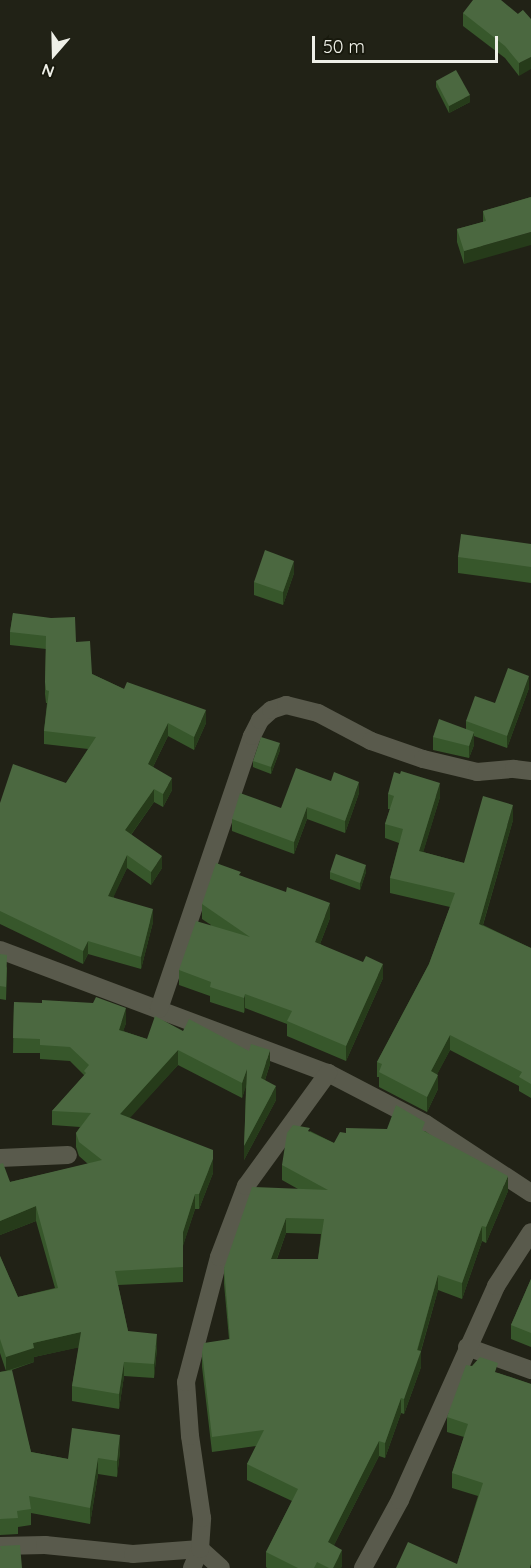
<!DOCTYPE html>
<html>
<head>
<meta charset="utf-8">
<style>
  body { margin:0 }
  #map { position:relative; width:531px; height:1568px; overflow:hidden; background:#212216; font-family:Quicksand,sans-serif }
  div>[style] { position:absolute }
  [style*='--x'] { left:calc(var(--x)*1px); top:calc(var(--y)*1px); width:calc(var(--w)*1px); rotate:calc(var(--a)*1deg) }
  .street>* { height:18px; margin:-9px; padding:0 9px; transform-origin:9px; border-radius:9px; background:#595a4c }
  .wall>* { inset:0; background:#37572b }
  .shaded-wall>* { inset:0; background:#263b1a }
  .building>* { inset:0; background:#4b6840 }
  span { translate:-50% -50%; white-space:nowrap; text-align:center; line-height:1.15; -webkit-text-stroke:5px #18190d; paint-order:stroke }
  .north { position:absolute; left:24px; top:24px; width:60px; height:60px; -webkit-text-stroke:4px #18190d; paint-order:stroke; rotate:200deg; font-size:16px; font-weight:700; line-height:24px; text-align:center; color:#eff0e8 }
  .north::after { content:''; display:block; margin:auto; width:21px; height:27px; background:#eff0e8; clip-path:polygon(50% 0,100% 100%,50% 72%,0 100%) }
  .scale { position:absolute; left:312px; top:36px; width:186px; height:27px; box-sizing:border-box; border:3px solid #eff0e8; border-top:0; padding-left:8px; font-size:18px; line-height:21px; white-space:nowrap; color:#eff0e8; -webkit-text-stroke:4px #18190d; paint-order:stroke }
</style>
</head>
<body>
<div id="map">
  <div class="street">
    <i style="--x:0;--y:950;--w:350;--a:20.6"></i>
    <i style="--x:328;--y:1073;--w:110;--a:27.5"></i>
    <i style="--x:426;--y:1124;--w:126;--a:33.3"></i>
    <i style="--x:159;--y:1009;--w:288;--a:-71.2"></i>
    <i style="--x:252;--y:736;--w:18;--a:-63"></i>
    <i style="--x:260;--y:720;--w:15;--a:-42"></i>
    <i style="--x:271;--y:710;--w:16;--a:-18"></i>
    <i style="--x:286;--y:705;--w:33;--a:14"></i>
    <i style="--x:318;--y:713;--w:60;--a:27.8"></i>
    <i style="--x:371;--y:741;--w:55;--a:19.1"></i>
    <i style="--x:423;--y:759;--w:56;--a:13.5"></i>
    <i style="--x:477;--y:772;--w:37;--a:-5"></i>
    <i style="--x:514;--y:769;--w:17;--a:7"></i>
    <i style="--x:0;--y:1158;--w:68;--a:-2.5"></i>
    <i style="--x:467;--y:1347;--w:68;--a:19.8"></i>
    <i style="--x:0;--y:1546;--w:45;--a:-1.3"></i>
    <i style="--x:45;--y:1545;--w:88;--a:5.8"></i>
    <i style="--x:133;--y:1554;--w:67;--a:-4.3"></i>
    <i style="--x:200;--y:1549;--w:28;--a:42"></i>
    <i style="--x:192;--y:1568;--w:21;--a:-67"></i>
    <i style="--x:200;--y:1549;--w:31;--a:-86"></i>
    <i style="--x:202;--y:1518;--w:83;--a:-98.3"></i>
    <i style="--x:190;--y:1436;--w:54;--a:-94.2"></i>
    <i style="--x:186;--y:1382;--w:129;--a:-75.2"></i>
    <i style="--x:219;--y:1257;--w:76;--a:-69.2"></i>
    <i style="--x:246;--y:1186;--w:140;--a:-54"></i>
    <i style="--x:363;--y:1568;--w:77;--a:-61.4"></i>
    <i style="--x:400;--y:1500;--w:235;--a:-65.8"></i>
    <i style="--x:496;--y:1286;--w:64;--a:-57.1"></i>
  </div>
  <div class="wall">
    <i style="clip-path:polygon(523px 10px,519px 76px,505px 58px,463px 26px,463px 13px,518px 14px)"></i>
    <i style="clip-path:polygon(436px 81px,470px 102px,449px 113px,436px 87px)"></i>
    <i style="clip-path:polygon(531px 197px,464px 264px,457px 242px,457px 229px,483px 222px,483px 211px)"></i>
    <i style="clip-path:polygon(531px 544px,531px 583px,458px 573px,458px 557px)"></i>
    <i style="clip-path:polygon(294px 573px,283px 605px,254px 595px,254px 582px)"></i>
    <i style="clip-path:polygon(13px 613px,76px 642px,92px 674px,124px 689px,206px 723px,194px 750px,168px 736px,153px 767px,172px 790px,163px 807px,154px 802px,131px 835px,162px 868px,151px 885px,127px 868px,113px 897px,153px 922px,141px 969px,88px 954px,83px 964px,0 924px,0 803px,66px 783px,88px 749px,44px 744px,44px 731px,47px 703px,46px 703px,45px 694px,46px 649px,10px 645px,10px 632px)"></i>
    <i style="clip-path:polygon(529px 688px,507px 748px,474px 736px,474px 745px,469px 758px,433px 750px,433px 737px,466px 729px,466px 721px,495px 703px)"></i>
    <i style="clip-path:polygon(280px 750px,271px 774px,253px 767px,253px 761px)"></i>
    <i style="clip-path:polygon(359px 793px,345px 833px,307px 819px,294px 854px,232px 831px,232px 819px,281px 808px)"></i>
    <i style="clip-path:polygon(388px 794px,440px 797px,423px 852px,464px 863px,513px 820px,483px 925px,531px 948px,531px 1098px,519px 1091px,519px 1086px,450px 1050px,437px 1074px,438px 1089px,427px 1112px,379px 1087px,379px 1077px,377px 1077px,377px 1062px,429px 964px,450px 907px,390px 893px,390px 878px,399px 843px,385px 838px,385px 824px,390px 809px,388px 809px)"></i>
    <i style="clip-path:polygon(330px 872px,366px 872px,360px 890px,330px 879px)"></i>
    <i style="clip-path:polygon(241px 876px,330px 918px,320px 944px,383px 978px,346px 1061px,287px 1036px,287px 1024px,245px 1008px,244px 1013px,210px 1002px,210px 996px,179px 985px,179px 970px,211px 925px,202px 919px,202px 904px)"></i>
    <i style="clip-path:polygon(0 954px,7px 968px,6px 1000px,0 999px)"></i>
    <i style="clip-path:polygon(14px 1002px,126px 1023px,123px 1031px,147px 1039px,183px 1031px,270px 1064px,265px 1080px,276px 1100px,244px 1160px,246px 1085px,242px 1098px,178px 1065px,129px 1118px,213px 1173px,199px 1209px,195px 1209px,183px 1245px,183px 1282px,118px 1285px,128px 1331px,157px 1348px,154px 1378px,124px 1376px,119px 1409px,72px 1401px,72px 1386px,79px 1347px,34px 1357px,34px 1362px,9px 1371px,31px 1452px,68px 1459px,120px 1451px,117px 1477px,98px 1474px,90px 1524px,31px 1513px,31px 1525px,18px 1527px,18px 1534px,0 1535px,0 1372px,6px 1371px,0 1353px,0 1256px,18px 1297px,55px 1288px,36px 1221px,0 1235px,0 1164px,10px 1182px,88px 1164px,79px 1156px,76px 1147px,76px 1133px,80px 1127px,52px 1125px,52px 1111px,84px 1076px,84px 1075px,70px 1061px,40px 1059px,40px 1053px,13px 1053px)"></i>
    <i style="clip-path:polygon(evenodd,310px 1131px,334px 1143px,346px 1133px,425px 1131px,508px 1191px,486px 1243px,482px 1241px,462px 1299px,438px 1290px,421px 1351px,421px 1367px,404px 1414px,401px 1413px,385px 1458px,379px 1456px,334px 1545px,342px 1565px,341px 1568px,267px 1568px,266px 1567px,266px 1552px,292px 1501px,247px 1480px,247px 1464px,256px 1446px,212px 1452px,202px 1367px,202px 1352px,229px 1339px,224px 1284px,224px 1268px,298px 1189px,282px 1180px,282px 1165px,310px 1131px,286px 1233px,321px 1234px,318px 1259px,277px 1259px,286px 1233px)"></i>
    <i style="clip-path:polygon(531px 1279px,531px 1347px,511px 1339px,511px 1325px)"></i>
    <i style="clip-path:polygon(498px 1373px,531px 1384px,457px 1564px,478px 1496px,452px 1488px,452px 1473px,464px 1437px,447px 1432px,447px 1417px)"></i>
  </div>
  <div class="shaded-wall">
    <i style="clip-path:polygon(531px 57px,531px 69px,519px 76px,519px 63px)"></i>
    <i style="clip-path:polygon(470px 95px,470px 102px,449px 113px,449px 106px)"></i>
    <i style="clip-path:polygon(531px 232px,531px 245px,464px 264px,464px 251px)"></i>
    <i style="clip-path:polygon(294px 561px,294px 573px,283px 605px,283px 592px)"></i>
    <i style="clip-path:polygon(529px 676px,529px 688px,507px 748px,507px 736px)"></i>
    <i style="clip-path:polygon(206px 710px,206px 723px,194px 750px,194px 737px)"></i>
    <i style="clip-path:polygon(168px 723px,168px 736px,148px 777px,148px 764px)"></i>
    <i style="clip-path:polygon(474px 732px,474px 745px,469px 758px,469px 746px)"></i>
    <i style="clip-path:polygon(280px 743px,280px 750px,271px 774px,271px 767px)"></i>
    <i style="clip-path:polygon(172px 778px,172px 790px,163px 807px,163px 794px)"></i>
    <i style="clip-path:polygon(359px 782px,359px 793px,345px 833px,345px 821px)"></i>
    <i style="clip-path:polygon(440px 783px,440px 797px,419px 866px,419px 851px)"></i>
    <i style="clip-path:polygon(154px 789px,154px 802px,125px 843px,125px 830px)"></i>
    <i style="clip-path:polygon(513px 805px,513px 820px,479px 938px,479px 924px)"></i>
    <i style="clip-path:polygon(307px 807px,307px 819px,294px 854px,294px 842px)"></i>
    <i style="clip-path:polygon(127px 855px,127px 868px,108px 909px,108px 896px)"></i>
    <i style="clip-path:polygon(162px 856px,162px 868px,151px 885px,151px 872px)"></i>
    <i style="clip-path:polygon(366px 865px,366px 872px,360px 890px,360px 883px)"></i>
    <i style="clip-path:polygon(330px 903px,330px 918px,315px 957px,315px 942px)"></i>
    <i style="clip-path:polygon(153px 909px,153px 922px,141px 969px,141px 957px)"></i>
    <i style="clip-path:polygon(88px 941px,88px 954px,83px 964px,83px 951px)"></i>
    <i style="clip-path:polygon(383px 964px,383px 978px,346px 1061px,346px 1046px)"></i>
    <i style="clip-path:polygon(245px 994px,245px 1008px,244px 1013px,244px 998px)"></i>
    <i style="clip-path:polygon(126px 1008px,126px 1023px,119px 1044px,119px 1030px)"></i>
    <i style="clip-path:polygon(450px 1035px,450px 1050px,431px 1086px,431px 1071px)"></i>
    <i style="clip-path:polygon(178px 1050px,178px 1065px,120px 1129px,120px 1114px)"></i>
    <i style="clip-path:polygon(270px 1050px,270px 1064px,261px 1092px,261px 1078px)"></i>
    <i style="clip-path:polygon(247px 1069px,247px 1084px,242px 1098px,242px 1083px)"></i>
    <i style="clip-path:polygon(438px 1075px,438px 1089px,427px 1112px,427px 1097px)"></i>
    <i style="clip-path:polygon(276px 1086px,276px 1100px,244px 1160px,244px 1146px)"></i>
    <i style="clip-path:polygon(213px 1159px,213px 1173px,199px 1209px,199px 1194px)"></i>
    <i style="clip-path:polygon(508px 1176px,508px 1191px,486px 1243px,486px 1227px)"></i>
    <i style="clip-path:polygon(195px 1194px,195px 1209px,183px 1246px,183px 1232px)"></i>
    <i style="clip-path:polygon(36px 1206px,36px 1221px,0 1235px,0 1221px)"></i>
    <i style="clip-path:polygon(286px 1218px,286px 1233px,271px 1275px,271px 1259px)"></i>
    <i style="clip-path:polygon(482px 1226px,482px 1241px,462px 1299px,462px 1283px)"></i>
    <i style="clip-path:polygon(438px 1275px,438px 1290px,419px 1357px,421px 1351px,421px 1367px,404px 1414px,404px 1399px)"></i>
    <i style="clip-path:polygon(81px 1332px,81px 1347px,34px 1357px,34px 1362px,6px 1371px,6px 1357px,33px 1343px)"></i>
    <i style="clip-path:polygon(157px 1334px,157px 1348px,154px 1378px,154px 1364px)"></i>
    <i style="clip-path:polygon(124px 1362px,124px 1376px,119px 1409px,119px 1394px)"></i>
    <i style="clip-path:polygon(401px 1398px,401px 1413px,385px 1458px,385px 1443px)"></i>
    <i style="clip-path:polygon(120px 1435px,120px 1451px,117px 1477px,117px 1461px)"></i>
    <i style="clip-path:polygon(379px 1441px,379px 1456px,328px 1557px,328px 1542px)"></i>
    <i style="clip-path:polygon(98px 1458px,98px 1474px,90px 1524px,90px 1508px)"></i>
    <i style="clip-path:polygon(342px 1550px,342px 1565px,341px 1568px,333px 1568px)"></i>
  </div>
  <div class="building">
    <i style="clip-path:polygon(473px 0,501px 0,518px 14px,523px 10px,531px 19px,531px 57px,519px 63px,505px 46px,463px 13px)"></i>
    <i style="clip-path:polygon(456px 70px,470px 95px,449px 106px,436px 81px)"></i>
    <i style="clip-path:polygon(531px 197px,531px 232px,464px 251px,457px 229px,486px 221px,483px 211px)"></i>
    <i style="clip-path:polygon(461px 534px,531px 544px,531px 567px,458px 557px)"></i>
    <i style="clip-path:polygon(265px 550px,294px 561px,283px 592px,254px 582px)"></i>
    <i style="clip-path:polygon(13px 613px,51px 618px,75px 617px,76px 642px,90px 641px,92px 674px,124px 689px,127px 682px,206px 710px,194px 737px,168px 723px,148px 764px,172px 778px,163px 794px,154px 789px,125px 830px,162px 856px,151px 872px,127px 855px,108px 896px,153px 909px,141px 957px,88px 941px,83px 951px,0 911px,0 803px,13px 764px,66px 783px,96px 737px,44px 731px,49px 691px,46px 690px,45px 682px,46px 636px,10px 632px)"></i>
    <i style="clip-path:polygon(508px 668px,529px 676px,507px 736px,466px 721px,475px 696px,495px 703px)"></i>
    <i style="clip-path:polygon(439px 719px,474px 732px,469px 746px,433px 737px)"></i>
    <i style="clip-path:polygon(261px 737px,280px 743px,271px 767px,253px 761px)"></i>
    <i style="clip-path:polygon(296px 768px,331px 781px,334px 772px,359px 782px,345px 821px,307px 807px,294px 842px,232px 819px,240px 793px,281px 808px)"></i>
    <i style="clip-path:polygon(401px 771px,440px 783px,419px 851px,464px 863px,483px 796px,513px 805px,479px 924px,531px 948px,531px 1084px,519px 1077px,522px 1072px,450px 1035px,431px 1071px,438px 1075px,427px 1097px,379px 1072px,382px 1064px,377px 1062px,429px 964px,455px 893px,390px 878px,403px 829px,385px 824px,394px 796px,388px 794px,394px 772px,400px 774px)"></i>
    <i style="clip-path:polygon(336px 854px,366px 865px,360px 883px,330px 872px)"></i>
    <i style="clip-path:polygon(216px 863px,241px 872px,239px 875px,286px 892px,287px 887px,330px 903px,315px 942px,363px 962px,366px 956px,383px 964px,346px 1046px,287px 1021px,292px 1011px,245px 994px,244px 998px,210px 987px,211px 982px,179px 970px,196px 921px,250px 937px,202px 904px)"></i>
    <i style="clip-path:polygon(0 954px,7px 955px,6px 987px,0 986px)"></i>
    <i style="clip-path:polygon(96px 997px,126px 1008px,119px 1030px,147px 1039px,155px 1016px,183px 1031px,189px 1019px,249px 1051px,251px 1044px,270px 1050px,261px 1078px,276px 1086px,244px 1146px,247px 1069px,242px 1083px,178px 1050px,120px 1114px,213px 1150px,213px 1159px,199px 1194px,195px 1194px,183px 1232px,183px 1267px,115px 1271px,128px 1331px,157px 1334px,154px 1364px,124px 1362px,119px 1394px,72px 1386px,81px 1332px,33px 1343px,34px 1348px,6px 1357px,0 1339px,0 1256px,18px 1297px,58px 1288px,36px 1206px,0 1221px,0 1164px,3px 1163px,10px 1182px,102px 1160px,79px 1142px,76px 1133px,91px 1113px,52px 1111px,86px 1073px,84px 1071px,89px 1065px,70px 1047px,40px 1045px,40px 1039px,13px 1038px,14px 1002px,42px 1003px,42px 1000px,93px 1003px)"></i>
    <i style="clip-path:polygon(evenodd,396px 1105px,425px 1122px,422px 1130px,508px 1176px,486px 1227px,482px 1226px,462px 1283px,438px 1275px,417px 1350px,421px 1351px,404px 1399px,401px 1398px,385px 1443px,379px 1441px,328px 1542px,342px 1550px,333px 1568px,329px 1568px,317px 1562px,314px 1568px,298px 1568px,266px 1552px,298px 1489px,247px 1464px,264px 1430px,212px 1437px,202px 1352px,204px 1343px,230px 1339px,224px 1268px,252px 1187px,328px 1190px,282px 1165px,287px 1133px,293px 1125px,310px 1128px,308px 1131px,334px 1143px,340px 1132px,346px 1133px,346px 1128px,387px 1129px,396px 1105px,286px 1218px,324px 1219px,318px 1259px,271px 1259px,286px 1218px)"></i>
    <i style="clip-path:polygon(531px 1279px,531px 1333px,511px 1325px)"></i>
    <i style="clip-path:polygon(480px 1357px,498px 1363px,495px 1372px,531px 1384px,531px 1564px,530px 1568px,396px 1568px,408px 1542px,457px 1564px,483px 1483px,452px 1473px,468px 1424px,447px 1417px,466px 1365px,472px 1366px)"></i>
    <i style="clip-path:polygon(12px 1370px,31px 1452px,68px 1459px,72px 1428px,120px 1435px,117px 1461px,98px 1458px,90px 1508px,29px 1496px,31px 1509px,17px 1511px,18px 1518px,0 1519px,0 1372px)"></i>
    <i style="clip-path:polygon(20px 1545px,22px 1568px,0 1568px,0 1550px,1px 1550px,0 1546px)"></i>
  </div>
  <div class="north">N</div>
  <div class="scale">50 m</div>
</div>
</body>
</html>
